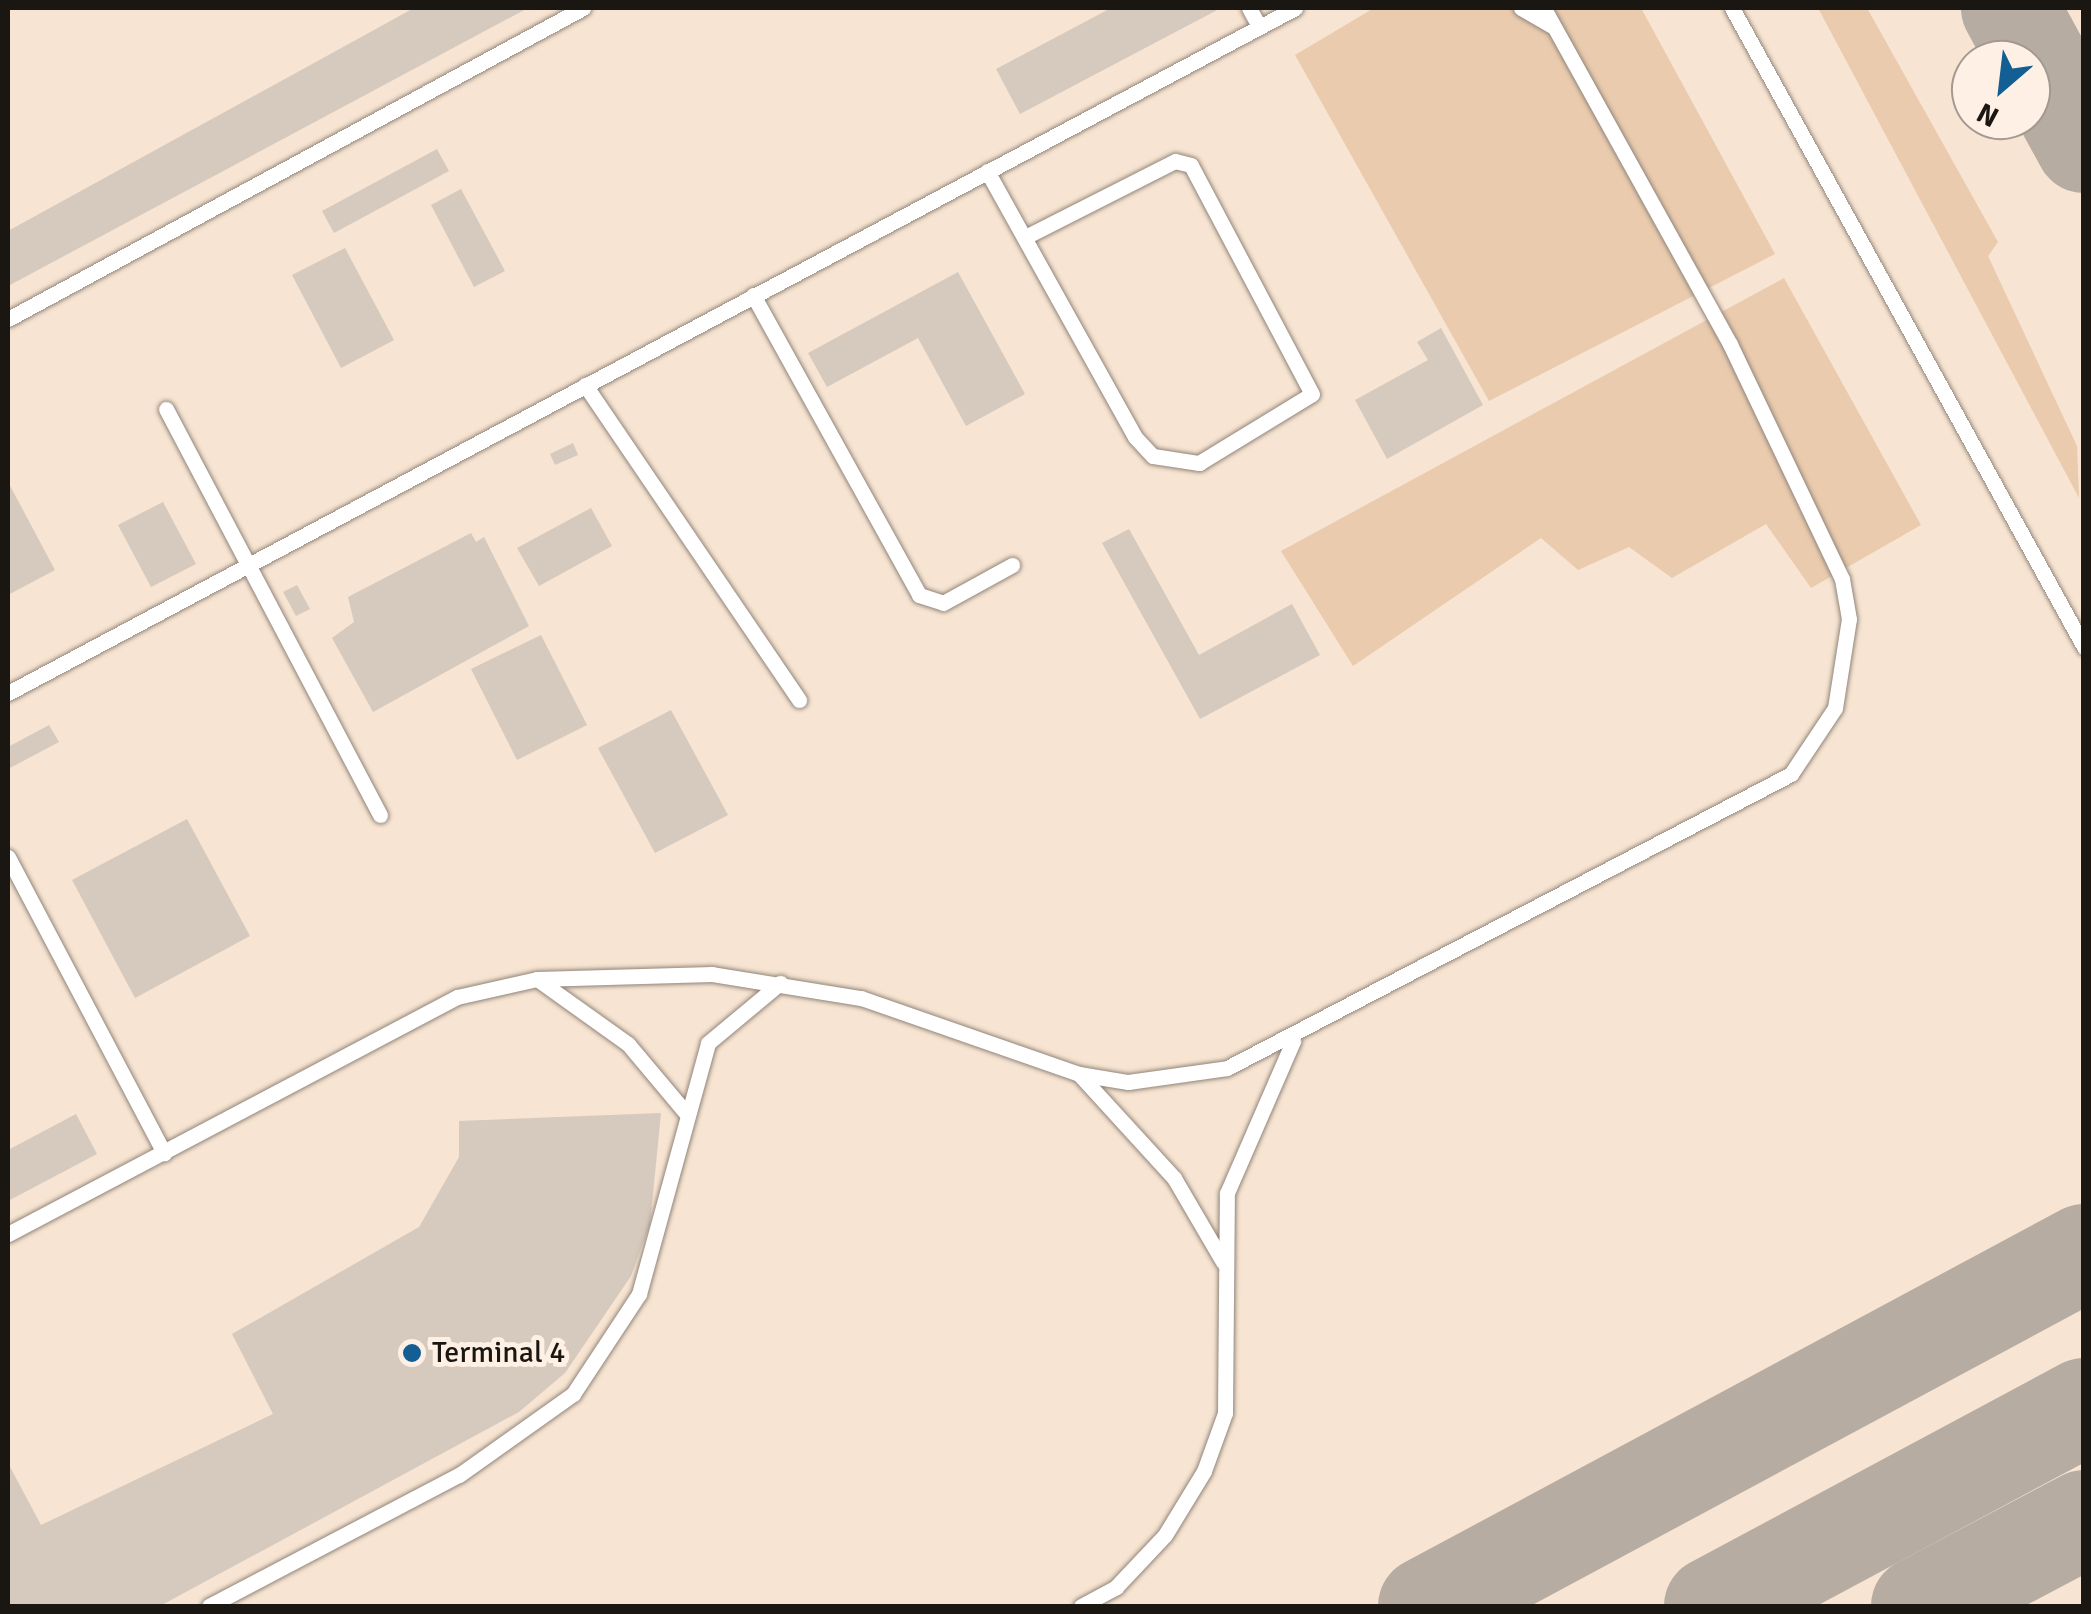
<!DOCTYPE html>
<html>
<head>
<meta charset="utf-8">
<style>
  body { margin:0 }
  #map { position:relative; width:2091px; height:1614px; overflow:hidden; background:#fef0e4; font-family:Signika,sans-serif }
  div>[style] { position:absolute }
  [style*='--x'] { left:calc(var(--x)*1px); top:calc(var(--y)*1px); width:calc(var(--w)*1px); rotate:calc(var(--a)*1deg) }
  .built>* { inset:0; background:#f7e4d2 }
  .green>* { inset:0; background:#eacbae }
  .taxiway>* { height:98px; margin:-49px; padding:0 49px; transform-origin:49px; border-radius:49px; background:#b6aca2 }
  .building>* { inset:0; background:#d6c9bd }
  .roads { filter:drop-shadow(0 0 2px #91857a) drop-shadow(0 0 2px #91857a) }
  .service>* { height:15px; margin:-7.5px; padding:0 7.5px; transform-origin:7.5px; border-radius:7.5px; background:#fff }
  .dots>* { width:28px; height:28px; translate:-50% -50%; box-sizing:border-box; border:5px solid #fef0e4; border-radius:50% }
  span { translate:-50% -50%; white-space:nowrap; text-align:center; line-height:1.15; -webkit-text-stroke:10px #fef0e4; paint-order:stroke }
  .poi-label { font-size:30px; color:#1a1612 }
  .left { translate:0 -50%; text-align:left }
  .frame { position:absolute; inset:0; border:10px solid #1a1612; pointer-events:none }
  .north { position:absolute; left:1951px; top:40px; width:100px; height:100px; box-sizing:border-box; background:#fef0e4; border:2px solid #a39990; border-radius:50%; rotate:208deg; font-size:28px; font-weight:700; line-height:40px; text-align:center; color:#1a1612 }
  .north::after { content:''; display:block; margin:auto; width:35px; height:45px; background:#135e92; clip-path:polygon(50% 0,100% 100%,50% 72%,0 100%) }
</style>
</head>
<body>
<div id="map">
  <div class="built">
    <i style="clip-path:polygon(evenodd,8px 8px,2083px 8px,2083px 1606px,8px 1606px,8px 8px,1971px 60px,2031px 60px,2031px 120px,1971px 120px,1971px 60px)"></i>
  </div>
  <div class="green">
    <i style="clip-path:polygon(1374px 8px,1641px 8px,1775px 254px,1489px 401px,1295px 55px)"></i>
    <i style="clip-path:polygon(1818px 8px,1867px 8px,1998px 242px,1988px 256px,2077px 446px,2079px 498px)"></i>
    <i style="clip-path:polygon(1784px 278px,1921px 525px,1811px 588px,1766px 524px,1672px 578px,1629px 547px,1578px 570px,1541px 538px,1353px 666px,1281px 551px)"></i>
  </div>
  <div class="taxiway">
    <i style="--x:2010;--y:8;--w:155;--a:61.4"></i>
    <i style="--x:1427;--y:1606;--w:746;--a:-28.25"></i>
    <i style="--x:1713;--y:1606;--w:421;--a:-28.2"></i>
    <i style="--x:1920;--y:1606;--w:186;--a:-27.9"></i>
  </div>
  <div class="building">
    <i style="clip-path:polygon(414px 8px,528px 8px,8px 286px,8px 231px)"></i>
    <i style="clip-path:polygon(1111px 8px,1221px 8px,1020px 114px,996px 69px)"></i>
    <i style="clip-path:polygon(437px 149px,449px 171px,334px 233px,322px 211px)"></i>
    <i style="clip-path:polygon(461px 189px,505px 271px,474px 287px,431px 205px)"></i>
    <i style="clip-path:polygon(345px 248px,394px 340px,341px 368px,292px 275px)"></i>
    <i style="clip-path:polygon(958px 272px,1025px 394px,966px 426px,918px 338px,827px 387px,808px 353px)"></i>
    <i style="clip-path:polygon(1441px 328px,1483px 405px,1387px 459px,1355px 400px,1428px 360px,1417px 342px)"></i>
    <i style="clip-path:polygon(573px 443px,578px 455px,555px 465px,550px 454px)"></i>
    <i style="clip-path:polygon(8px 482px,55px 570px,8px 595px)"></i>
    <i style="clip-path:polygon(163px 502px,196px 564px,151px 587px,118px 525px)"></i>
    <i style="clip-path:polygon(591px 508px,612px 546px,539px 586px,517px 548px)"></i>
    <i style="clip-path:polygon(1129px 529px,1199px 655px,1292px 604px,1320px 655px,1200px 719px,1102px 543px)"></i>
    <i style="clip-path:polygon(471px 533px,476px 542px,484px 537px,529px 626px,373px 712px,332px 638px,354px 622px,348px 597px)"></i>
    <i style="clip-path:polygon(297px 585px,310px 609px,296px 616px,283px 592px)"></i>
    <i style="clip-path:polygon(541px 635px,587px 725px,517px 760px,471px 669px)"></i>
    <i style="clip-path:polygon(671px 710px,728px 815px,655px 853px,598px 748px)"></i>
    <i style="clip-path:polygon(49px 725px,59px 742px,8px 769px,8px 747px)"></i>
    <i style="clip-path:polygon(187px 819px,250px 936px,135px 998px,72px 880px)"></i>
    <i style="clip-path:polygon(661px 1113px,650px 1224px,631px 1276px,565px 1373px,519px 1412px,160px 1606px,8px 1606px,8px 1463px,41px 1525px,273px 1414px,232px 1334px,419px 1227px,459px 1157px,459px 1121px)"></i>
    <i style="clip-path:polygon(76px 1114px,97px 1154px,8px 1201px,8px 1150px)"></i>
  </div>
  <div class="roads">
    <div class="service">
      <i style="--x:1249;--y:8;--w:21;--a:61"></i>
      <i style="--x:1521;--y:8;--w:36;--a:30"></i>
      <i style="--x:1732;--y:8;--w:730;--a:61.15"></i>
      <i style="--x:987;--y:171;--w:304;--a:60.9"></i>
      <i style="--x:1135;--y:437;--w:26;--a:47"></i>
      <i style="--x:1153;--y:456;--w:47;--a:8.7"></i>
      <i style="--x:1199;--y:463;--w:132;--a:-31.4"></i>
      <i style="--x:1312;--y:394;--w:259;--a:-117.9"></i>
      <i style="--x:1191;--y:165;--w:16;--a:-166"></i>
      <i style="--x:1175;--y:161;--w:168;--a:153.1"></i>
      <i style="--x:753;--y:295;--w:343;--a:61"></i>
      <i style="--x:919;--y:595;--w:25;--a:18"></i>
      <i style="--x:943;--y:603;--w:79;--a:-28.8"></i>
      <i style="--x:8;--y:319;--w:654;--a:-28.41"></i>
      <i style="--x:585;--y:385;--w:381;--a:55.8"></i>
      <i style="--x:166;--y:409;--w:459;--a:62.2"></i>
      <i style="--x:8;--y:693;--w:1458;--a:-28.02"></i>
      <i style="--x:8;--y:857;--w:335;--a:62.2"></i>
      <i style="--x:537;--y:979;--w:112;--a:35.5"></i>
      <i style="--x:628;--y:1044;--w:89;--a:50"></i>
      <i style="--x:1079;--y:1074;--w:141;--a:47.6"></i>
      <i style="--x:1174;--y:1178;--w:97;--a:59.7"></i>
      <i style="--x:8;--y:1234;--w:508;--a:-27.83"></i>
      <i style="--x:457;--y:997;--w:82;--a:-12.7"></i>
      <i style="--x:537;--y:979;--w:175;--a:-1.6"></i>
      <i style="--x:712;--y:974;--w:151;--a:9.2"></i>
      <i style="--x:861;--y:998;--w:231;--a:19.2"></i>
      <i style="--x:1079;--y:1074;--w:50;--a:9.3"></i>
      <i style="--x:1128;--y:1082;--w:100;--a:-8"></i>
      <i style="--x:1227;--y:1068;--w:636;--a:-27.53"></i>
      <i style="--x:1791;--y:774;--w:79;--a:-56.3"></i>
      <i style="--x:1835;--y:708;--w:90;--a:-81.1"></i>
      <i style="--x:1849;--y:619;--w:41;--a:-99.9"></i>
      <i style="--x:1842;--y:579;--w:260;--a:-115.5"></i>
      <i style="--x:1730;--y:344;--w:384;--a:-119"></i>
      <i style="--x:209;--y:1606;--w:282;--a:-27.7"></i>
      <i style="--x:459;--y:1475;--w:140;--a:-35.4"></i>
      <i style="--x:573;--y:1394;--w:120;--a:-56.6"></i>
      <i style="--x:639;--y:1294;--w:260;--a:-74.6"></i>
      <i style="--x:708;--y:1043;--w:94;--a:-39.8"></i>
      <i style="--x:1081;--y:1606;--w:40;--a:-28"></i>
      <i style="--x:1116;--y:1587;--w:71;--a:-46.7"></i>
      <i style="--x:1165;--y:1535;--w:75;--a:-58.6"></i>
      <i style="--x:1204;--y:1471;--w:62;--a:-70.1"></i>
      <i style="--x:1225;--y:1413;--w:220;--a:-89.5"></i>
      <i style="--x:1227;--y:1193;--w:166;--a:-66.5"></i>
    </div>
  </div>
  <div class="dots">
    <i style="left:412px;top:1353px;background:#135e92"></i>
  </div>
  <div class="poi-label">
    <span class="left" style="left:432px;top:1353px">Terminal 4</span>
  </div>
  <div class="frame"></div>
  <div class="north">N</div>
</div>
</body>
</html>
